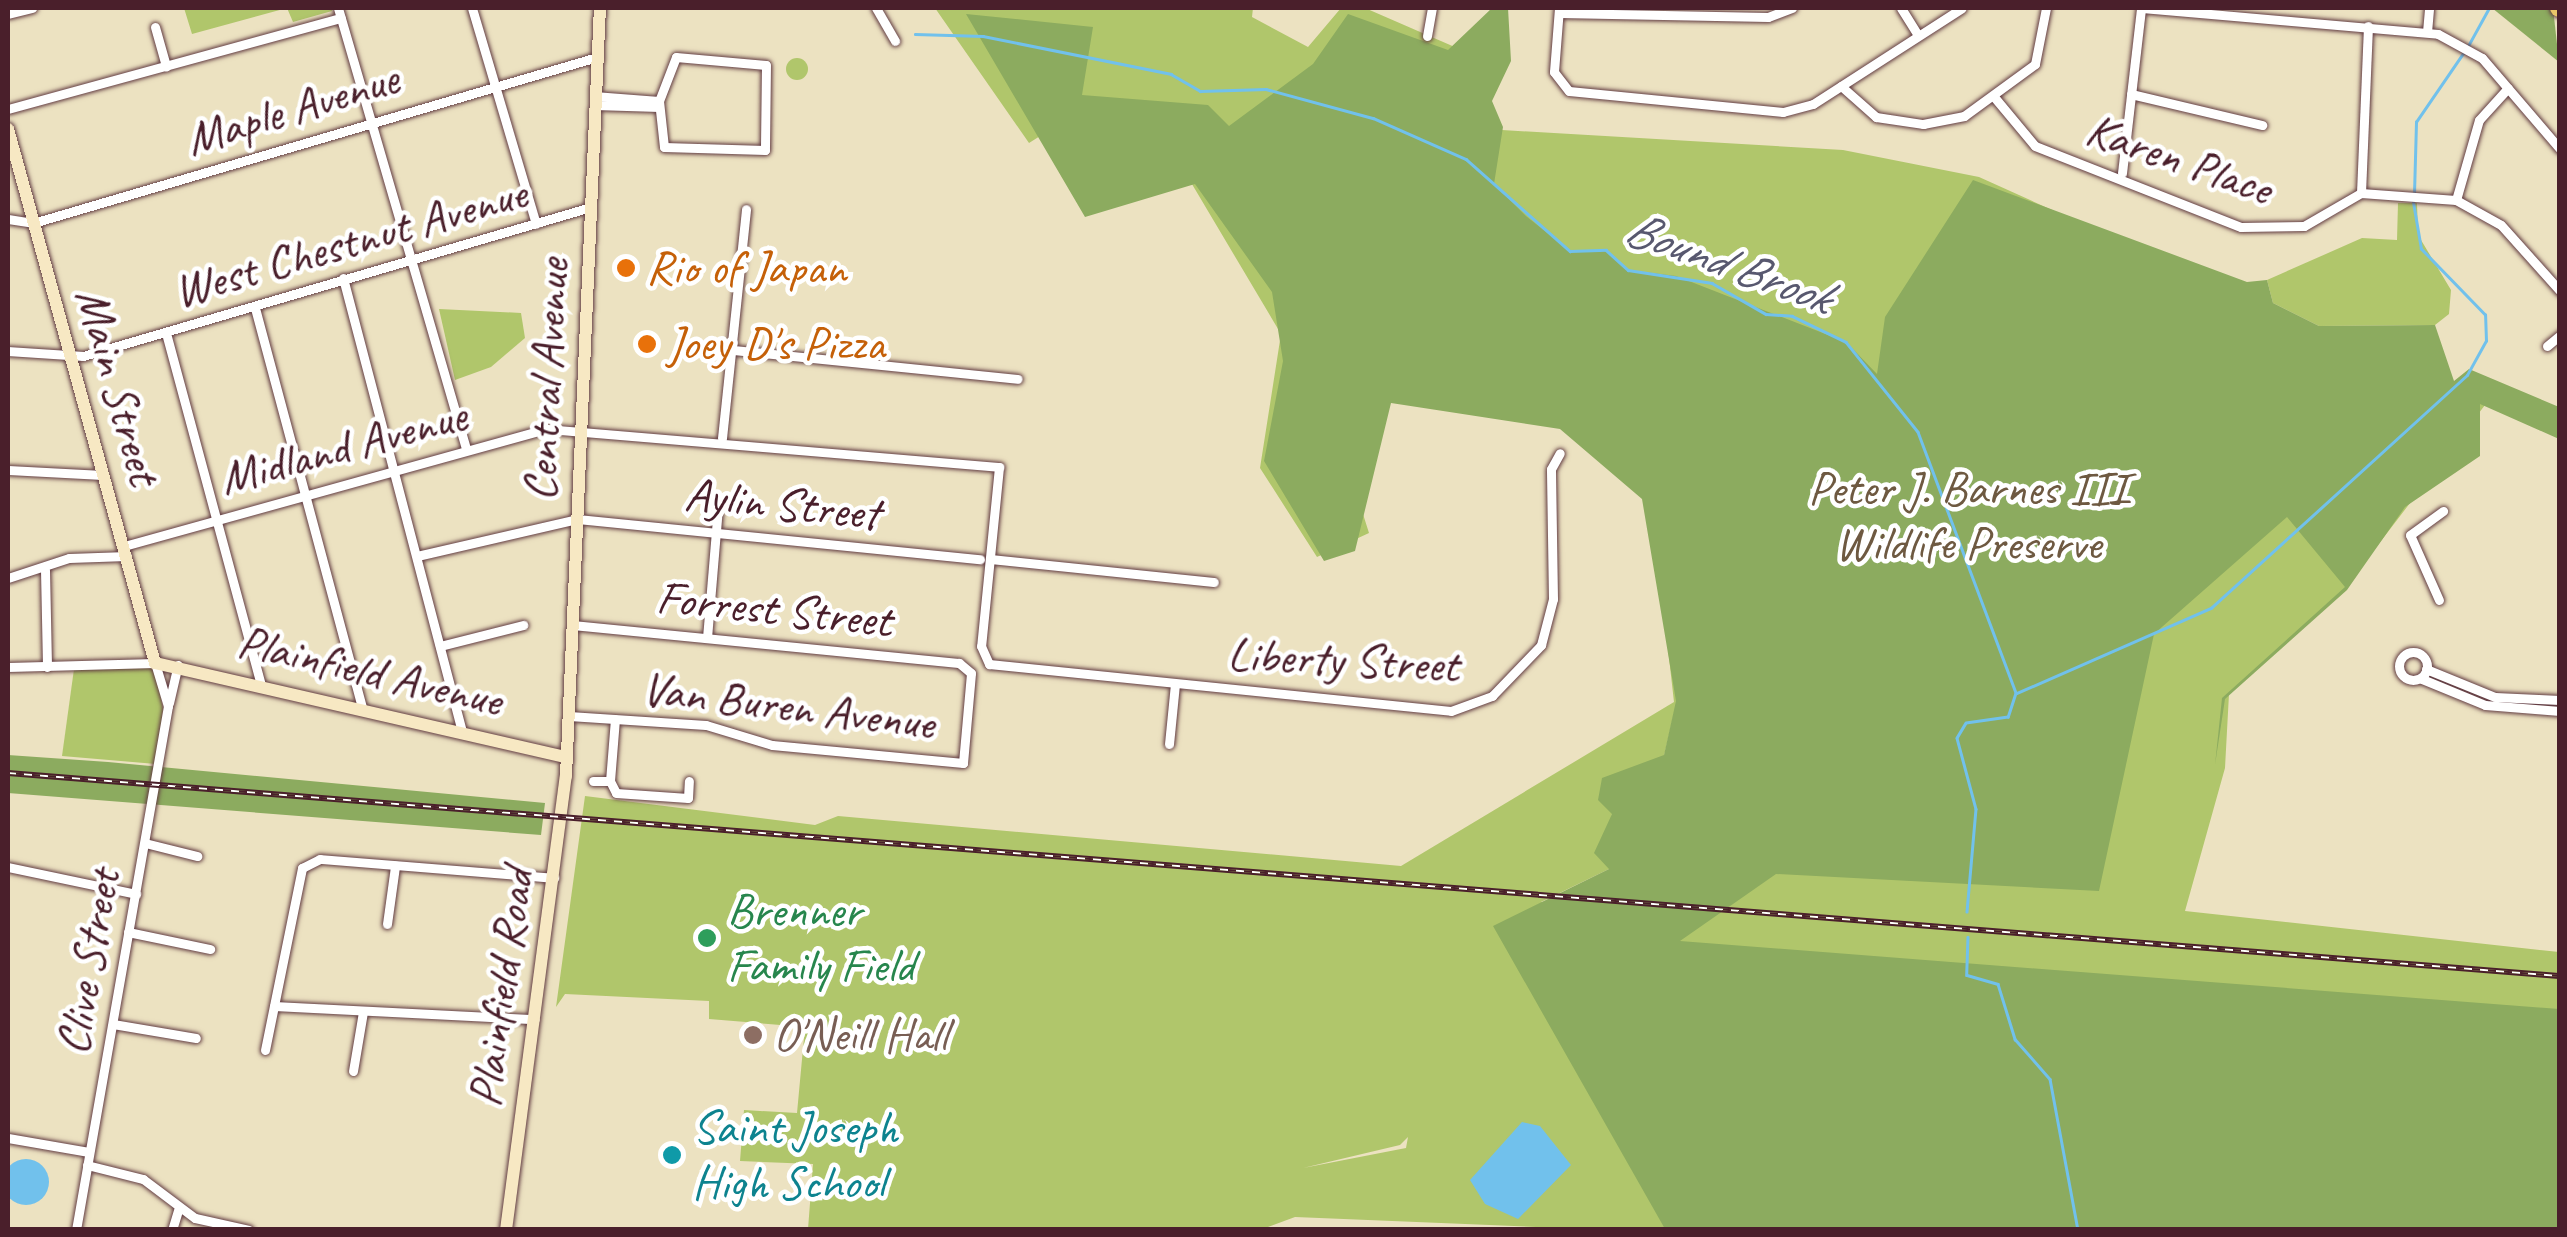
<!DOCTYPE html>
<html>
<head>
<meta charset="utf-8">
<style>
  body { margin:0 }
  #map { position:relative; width:2567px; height:1237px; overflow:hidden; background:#ece2c1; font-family:Caveat,sans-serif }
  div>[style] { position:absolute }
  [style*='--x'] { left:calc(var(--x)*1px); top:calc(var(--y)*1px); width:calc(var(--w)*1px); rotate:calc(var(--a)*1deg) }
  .green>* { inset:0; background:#b0c66b }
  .round { border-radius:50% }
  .forest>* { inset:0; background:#8cab5f }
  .water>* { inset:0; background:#71c1ec }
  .stream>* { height:2.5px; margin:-1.25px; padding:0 1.25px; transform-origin:1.25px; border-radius:1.25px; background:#71c1ec }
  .roads { filter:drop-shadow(0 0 2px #623c42) drop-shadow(0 0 2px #623c42) }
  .street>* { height:9px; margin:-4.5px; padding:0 4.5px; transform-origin:4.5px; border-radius:4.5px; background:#fff }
  .street>.ring { margin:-4.5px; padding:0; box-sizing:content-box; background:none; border:9px solid #fff; border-radius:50% }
  .secondary>* { height:12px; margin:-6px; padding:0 6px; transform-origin:6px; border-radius:6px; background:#f7e8c3 }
  .highway>* { height:18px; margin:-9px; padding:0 9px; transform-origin:9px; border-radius:9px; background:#eac669 }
  .rail>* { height:6px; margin-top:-3px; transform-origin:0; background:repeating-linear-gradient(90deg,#fff 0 8px,#4a1f2b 0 16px); box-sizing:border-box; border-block:2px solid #4a1f2b }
  .dots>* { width:28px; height:28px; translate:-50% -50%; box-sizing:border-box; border:5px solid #fff; border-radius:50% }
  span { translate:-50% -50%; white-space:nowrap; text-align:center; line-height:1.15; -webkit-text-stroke:9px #fff; paint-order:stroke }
  .street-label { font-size:48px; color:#4a1f2b }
  .food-label { font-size:48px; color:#c56008 }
  .left { translate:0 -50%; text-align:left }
  .park-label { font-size:48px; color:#6e5941 }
  .leisure-label { font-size:48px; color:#27864d }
  .education-label { font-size:48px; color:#785e54 }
  .culture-label { font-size:48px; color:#0d838f }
  .water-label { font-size:50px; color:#58586f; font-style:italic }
  .frame { position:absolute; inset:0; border:10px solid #4a1f2b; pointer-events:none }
</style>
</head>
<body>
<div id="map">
  <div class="green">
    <i style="clip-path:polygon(184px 8px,331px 8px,332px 11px,293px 22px,287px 8px,192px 34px)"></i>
    <i style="clip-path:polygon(evenodd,935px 8px,1253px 8px,1252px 17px,1308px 47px,1341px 8px,1365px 8px,1457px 48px,1502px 130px,1843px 150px,1979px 177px,2485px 405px,2345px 588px,2229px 694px,2225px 768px,2185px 911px,2559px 952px,2559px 1229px,1610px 1230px,1295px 1217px,1260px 1230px,808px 1229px,813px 1164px,740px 1161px,744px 1110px,797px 1113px,805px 1027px,709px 1019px,709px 1001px,565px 994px,556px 1007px,585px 796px,815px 825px,838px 816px,1401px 866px,1674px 702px,1648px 472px,1606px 433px,1372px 378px,1357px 495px,1369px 533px,1317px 557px,1260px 468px,1281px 334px,1145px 105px,1099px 99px,1029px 143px,935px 8px,1674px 713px,1697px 916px,1541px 902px,1609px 869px,1612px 813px,1664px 756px,1674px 713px,935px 8px,1408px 1137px,1406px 1148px,1303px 1168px,1400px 1145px,1408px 1137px)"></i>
    <i class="round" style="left:786px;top:58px;width:22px;height:22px"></i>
    <i style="clip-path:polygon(2398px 203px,2417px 203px,2418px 235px,2451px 290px,2449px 314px,2435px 325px,2319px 326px,2273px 303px,2267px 280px,2362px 238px,2397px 240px)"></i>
    <i style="clip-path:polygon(439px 309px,521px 313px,525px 338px,491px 367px,455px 380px)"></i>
    <i style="clip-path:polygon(154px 666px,163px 709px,156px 764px,62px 756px,74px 669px)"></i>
  </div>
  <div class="forest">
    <i style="clip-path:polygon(1492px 8px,1508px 8px,1511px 61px,1492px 101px,1503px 127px,1494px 184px,1526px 216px,1570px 251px,1606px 250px,1628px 270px,1676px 276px,1846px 342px,1877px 374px,1885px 317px,1973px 180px,2247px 282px,2267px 280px,2273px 303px,2319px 326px,2435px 325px,2454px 381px,2469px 369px,2559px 407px,2559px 439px,2480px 404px,2480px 456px,2405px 507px,2347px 590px,2225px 699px,2215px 765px,2222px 698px,2345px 587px,2287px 517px,2154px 634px,2099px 891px,1776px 874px,1680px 941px,2559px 1009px,2559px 1229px,1665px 1229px,1493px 926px,1609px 869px,1594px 853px,1612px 814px,1598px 800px,1602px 778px,1664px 755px,1676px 701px,1642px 499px,1560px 429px,1391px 403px,1355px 551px,1324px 561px,1264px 461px,1283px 361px,1272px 292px,1195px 184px,1085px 217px,966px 14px,1093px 27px,1082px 95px,1208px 105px,1229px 126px,1313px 64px,1348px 14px,1448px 50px)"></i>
    <i style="clip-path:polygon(2492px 8px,2553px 8px,2559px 62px)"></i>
    <i style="clip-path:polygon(8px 755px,108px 762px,545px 803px,541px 835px,8px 793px)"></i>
  </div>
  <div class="water">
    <i style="clip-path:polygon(1522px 1122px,1540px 1126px,1571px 1165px,1518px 1219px,1485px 1204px,1470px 1180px)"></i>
    <i class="round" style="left:3px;top:1159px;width:46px;height:46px"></i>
  </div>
  <div class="stream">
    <i style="--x:915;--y:34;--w:68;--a:1.7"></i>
    <i style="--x:983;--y:36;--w:192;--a:11.4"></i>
    <i style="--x:1171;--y:74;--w:34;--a:30"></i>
    <i style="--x:1200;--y:91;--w:66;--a:-1.7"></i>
    <i style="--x:1266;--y:89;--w:111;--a:15.2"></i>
    <i style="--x:1373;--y:118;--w:102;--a:23.8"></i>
    <i style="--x:1466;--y:159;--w:139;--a:41.5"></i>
    <i style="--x:1570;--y:251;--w:36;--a:-2"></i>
    <i style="--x:1606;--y:250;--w:30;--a:42"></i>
    <i style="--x:1628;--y:270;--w:85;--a:8.8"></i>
    <i style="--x:1712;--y:283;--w:62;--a:29.9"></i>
    <i style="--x:1766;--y:314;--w:26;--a:4"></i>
    <i style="--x:1792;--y:316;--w:60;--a:25.7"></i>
    <i style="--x:1846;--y:342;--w:115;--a:51.3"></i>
    <i style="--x:1918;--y:432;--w:279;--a:69.4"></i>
    <i style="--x:2016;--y:693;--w:25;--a:108"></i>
    <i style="--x:2008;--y:717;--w:42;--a:171.9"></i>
    <i style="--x:1966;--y:723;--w:17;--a:121"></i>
    <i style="--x:1957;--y:738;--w:73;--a:75"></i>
    <i style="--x:1976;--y:809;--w:103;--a:95"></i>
    <i style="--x:2468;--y:46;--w:43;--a:-61.1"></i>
    <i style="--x:2414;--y:194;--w:72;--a:-88.4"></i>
    <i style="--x:2416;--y:122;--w:85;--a:-55.6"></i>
    <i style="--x:2017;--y:693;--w:212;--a:-23.7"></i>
    <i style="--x:2211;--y:608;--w:346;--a:-42.3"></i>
    <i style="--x:2467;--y:375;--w:39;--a:-61"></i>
    <i style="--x:2486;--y:341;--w:26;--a:-92"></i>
    <i style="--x:2485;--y:315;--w:92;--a:-134.1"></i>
    <i style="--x:2421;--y:249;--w:48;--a:-99.7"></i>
    <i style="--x:1968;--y:937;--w:38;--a:92"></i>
    <i style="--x:1967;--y:975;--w:32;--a:16"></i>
    <i style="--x:1998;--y:984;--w:58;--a:72.8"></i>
    <i style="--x:2015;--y:1039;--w:53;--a:48.8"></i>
    <i style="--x:2050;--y:1079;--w:154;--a:79.5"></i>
  </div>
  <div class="roads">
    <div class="street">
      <i style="--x:338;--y:8;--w:459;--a:73.8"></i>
      <i style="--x:472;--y:8;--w:225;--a:73.5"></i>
      <i style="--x:876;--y:8;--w:38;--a:60"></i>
      <i style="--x:1559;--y:8;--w:64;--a:94.5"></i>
      <i style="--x:1554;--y:72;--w:24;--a:52"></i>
      <i style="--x:1569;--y:91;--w:215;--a:5.6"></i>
      <i style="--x:1783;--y:112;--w:31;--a:-15"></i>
      <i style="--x:1813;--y:104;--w:177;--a:-32.8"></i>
      <i style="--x:1901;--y:8;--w:32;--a:58"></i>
      <i style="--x:2142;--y:8;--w:297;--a:5"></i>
      <i style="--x:2438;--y:34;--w:50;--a:28.6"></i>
      <i style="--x:2482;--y:58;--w:120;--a:49.4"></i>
      <i style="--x:1559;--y:13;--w:209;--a:1.1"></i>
      <i style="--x:1768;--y:17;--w:26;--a:-21"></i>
      <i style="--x:8;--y:14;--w:25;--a:-14"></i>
      <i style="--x:155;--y:27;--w:41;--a:74.2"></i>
      <i style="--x:2427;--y:32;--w:24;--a:-85"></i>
      <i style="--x:1427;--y:36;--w:28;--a:-80"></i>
      <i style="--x:676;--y:57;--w:90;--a:5.1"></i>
      <i style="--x:766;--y:65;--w:85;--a:90.7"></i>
      <i style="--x:765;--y:150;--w:101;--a:-178.3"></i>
      <i style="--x:664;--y:147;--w:46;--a:-96.2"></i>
      <i style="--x:659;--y:101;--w:47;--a:-68.9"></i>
      <i style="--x:1841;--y:86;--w:47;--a:41.5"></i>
      <i style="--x:1876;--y:117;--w:48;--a:8.5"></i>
      <i style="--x:1923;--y:124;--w:42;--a:-11"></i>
      <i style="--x:1964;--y:116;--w:88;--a:-36.2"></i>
      <i style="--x:2035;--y:64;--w:57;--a:-78.9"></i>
      <i style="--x:2131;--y:94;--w:135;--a:13.3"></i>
      <i style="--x:594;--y:96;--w:65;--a:4.4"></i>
      <i style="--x:1995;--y:98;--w:62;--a:50.2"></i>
      <i style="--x:2035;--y:146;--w:221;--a:21.5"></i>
      <i style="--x:2241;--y:227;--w:63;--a:-0.9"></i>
      <i style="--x:2304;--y:226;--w:66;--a:-30.1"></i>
      <i style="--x:2361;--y:193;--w:95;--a:4.2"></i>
      <i style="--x:2456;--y:200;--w:51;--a:29.1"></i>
      <i style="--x:2501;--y:225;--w:89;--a:48.2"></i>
      <i style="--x:594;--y:105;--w:65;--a:1.8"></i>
      <i style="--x:8;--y:109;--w:345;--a:-15.3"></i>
      <i style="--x:2122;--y:173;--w:166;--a:-83.4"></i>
      <i style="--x:2361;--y:193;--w:167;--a:-87.6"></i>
      <i style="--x:2456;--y:200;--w:83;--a:-74"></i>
      <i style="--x:2479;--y:120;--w:43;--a:-47.8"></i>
      <i style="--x:8;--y:219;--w:25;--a:9"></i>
      <i style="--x:33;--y:223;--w:588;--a:-16.4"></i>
      <i style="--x:343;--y:278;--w:466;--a:75.3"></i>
      <i style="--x:255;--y:308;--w:412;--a:75"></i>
      <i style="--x:166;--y:333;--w:364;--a:74.9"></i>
      <i style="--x:2547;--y:346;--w:17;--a:-40"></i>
      <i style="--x:733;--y:350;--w:286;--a:5.8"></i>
      <i style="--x:8;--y:351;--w:75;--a:3.8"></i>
      <i style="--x:83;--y:356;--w:529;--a:-16.35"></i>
      <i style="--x:722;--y:438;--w:230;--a:-84"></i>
      <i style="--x:8;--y:470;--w:95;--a:3"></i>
      <i style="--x:124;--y:546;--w:439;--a:-15.5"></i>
      <i style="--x:547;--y:429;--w:454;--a:4.8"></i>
      <i style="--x:999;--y:467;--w:180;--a:95.7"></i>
      <i style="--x:981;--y:646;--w:20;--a:66"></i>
      <i style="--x:989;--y:664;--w:464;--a:5.8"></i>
      <i style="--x:1451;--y:711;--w:44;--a:-20.1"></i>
      <i style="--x:1492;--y:696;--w:71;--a:-46.1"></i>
      <i style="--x:1541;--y:645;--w:48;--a:-75.4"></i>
      <i style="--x:1553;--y:599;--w:130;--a:-90.9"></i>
      <i style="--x:1551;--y:469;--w:18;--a:-61"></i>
      <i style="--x:417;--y:556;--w:164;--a:-13"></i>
      <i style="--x:577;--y:519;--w:405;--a:5.7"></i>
      <i style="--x:990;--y:559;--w:225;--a:5.9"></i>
      <i style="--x:45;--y:570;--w:97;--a:88.8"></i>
      <i style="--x:8;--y:578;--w:64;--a:-18.2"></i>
      <i style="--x:69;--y:558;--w:58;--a:-2"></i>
      <i style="--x:2439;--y:600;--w:71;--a:-114"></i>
      <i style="--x:2410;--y:535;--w:41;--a:-36"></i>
      <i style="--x:707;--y:638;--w:132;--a:-85.2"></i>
      <i style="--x:440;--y:646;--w:86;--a:-14.2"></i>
      <i class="ring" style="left:2399px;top:652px;width:19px;height:19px"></i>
      <i style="--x:8;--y:667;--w:147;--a:-1.6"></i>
      <i style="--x:155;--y:663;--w:45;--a:73.2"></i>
      <i style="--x:168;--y:706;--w:532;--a:99.96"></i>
      <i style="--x:2426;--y:669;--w:74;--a:22.1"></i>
      <i style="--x:2495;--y:697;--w:65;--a:2.6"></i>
      <i style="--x:2422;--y:679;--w:68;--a:22.4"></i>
      <i style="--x:2485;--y:705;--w:75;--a:4.6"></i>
      <i style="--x:169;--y:703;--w:39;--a:-77"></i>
      <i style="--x:569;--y:716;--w:137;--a:3.8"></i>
      <i style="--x:706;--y:725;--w:69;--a:16.9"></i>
      <i style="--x:772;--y:745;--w:192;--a:5.4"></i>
      <i style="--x:963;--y:763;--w:90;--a:-84.9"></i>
      <i style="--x:971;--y:673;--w:16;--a:-140"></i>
      <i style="--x:959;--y:663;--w:389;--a:-174.4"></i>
      <i style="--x:1169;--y:744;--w:60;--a:-84.3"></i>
      <i style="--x:593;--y:781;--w:17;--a:0"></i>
      <i style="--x:610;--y:781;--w:62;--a:-85.4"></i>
      <i style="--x:610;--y:781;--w:13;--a:63"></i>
      <i style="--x:616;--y:793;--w:72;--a:4"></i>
      <i style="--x:688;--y:798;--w:17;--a:-87"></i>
      <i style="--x:145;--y:843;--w:54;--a:14"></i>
      <i style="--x:8;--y:867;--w:131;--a:11.9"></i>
      <i style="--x:387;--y:924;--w:59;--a:-82.1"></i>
      <i style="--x:128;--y:932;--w:84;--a:11.7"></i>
      <i style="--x:274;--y:1006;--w:261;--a:2.9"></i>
      <i style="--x:113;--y:1024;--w:84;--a:9.6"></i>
      <i style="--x:265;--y:1050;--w:186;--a:-78.5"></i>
      <i style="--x:302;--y:868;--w:20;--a:-27"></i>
      <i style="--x:320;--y:859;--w:235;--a:4.6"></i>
      <i style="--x:353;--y:1071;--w:60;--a:-80.4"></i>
      <i style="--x:8;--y:1138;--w:82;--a:9.8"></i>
      <i style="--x:87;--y:1165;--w:58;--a:14"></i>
      <i style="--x:143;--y:1179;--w:65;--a:36.9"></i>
      <i style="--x:195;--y:1218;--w:55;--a:12.5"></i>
      <i style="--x:172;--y:1230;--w:21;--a:-73"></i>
    </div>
    <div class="secondary">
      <i style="--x:8;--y:129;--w:554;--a:74.61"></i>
      <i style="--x:155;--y:663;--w:422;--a:12.9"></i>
      <i style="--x:506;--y:1230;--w:458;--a:-82.5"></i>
      <i style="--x:566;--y:776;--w:769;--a:-87.47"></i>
    </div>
    <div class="highway">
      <i style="--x:2559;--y:8;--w:1;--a:0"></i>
    </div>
  </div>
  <div class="rail">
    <i style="--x:8;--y:773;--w:2560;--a:4.55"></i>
  </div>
  <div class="dots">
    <i style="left:626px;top:268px;background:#e8710a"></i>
    <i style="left:647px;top:344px;background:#e8710a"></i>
    <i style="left:707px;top:938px;background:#2e9e5b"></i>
    <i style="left:753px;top:1035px;background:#8d6e63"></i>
    <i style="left:672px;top:1155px;background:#0f9aa8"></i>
  </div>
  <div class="street-label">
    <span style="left:292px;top:109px;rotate:-17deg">Maple Avenue</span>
    <span style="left:2179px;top:159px;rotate:19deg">Karen Place</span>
    <span style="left:350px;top:242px;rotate:-16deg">West Chestnut Avenue</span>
    <span style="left:546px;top:380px;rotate:-87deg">Central Avenue</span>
    <span style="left:118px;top:386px;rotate:74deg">Main Street</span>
    <span style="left:343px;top:447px;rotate:-15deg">Midland Avenue</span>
    <span style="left:782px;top:504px;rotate:6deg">Aylin Street</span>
    <span style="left:774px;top:609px;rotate:6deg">Forrest Street</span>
    <span style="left:1343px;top:660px;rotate:3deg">Liberty Street</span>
    <span style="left:370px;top:671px;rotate:13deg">Plainfield Avenue</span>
    <span style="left:788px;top:706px;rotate:7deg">Van Buren Avenue</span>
    <span style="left:88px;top:962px;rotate:-80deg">Clive Street</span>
    <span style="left:501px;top:988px;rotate:-82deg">Plainfield Road</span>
  </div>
  <div class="food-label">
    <span class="left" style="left:646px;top:268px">Rio of Japan</span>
    <span class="left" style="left:667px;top:344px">Joey D's Pizza</span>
  </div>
  <div class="park-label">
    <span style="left:1968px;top:516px">Peter J. Barnes III<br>Wildlife Preserve</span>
  </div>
  <div class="leisure-label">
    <span class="left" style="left:727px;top:938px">Brenner<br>Family Field</span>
  </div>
  <div class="education-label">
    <span class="left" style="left:773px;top:1035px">O'Neill Hall</span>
  </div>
  <div class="culture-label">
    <span class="left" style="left:692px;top:1155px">Saint Joseph<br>High School</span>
  </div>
  <div class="water-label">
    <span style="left:1728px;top:262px;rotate:20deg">Bound Brook</span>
  </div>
  <div class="frame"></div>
</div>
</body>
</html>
